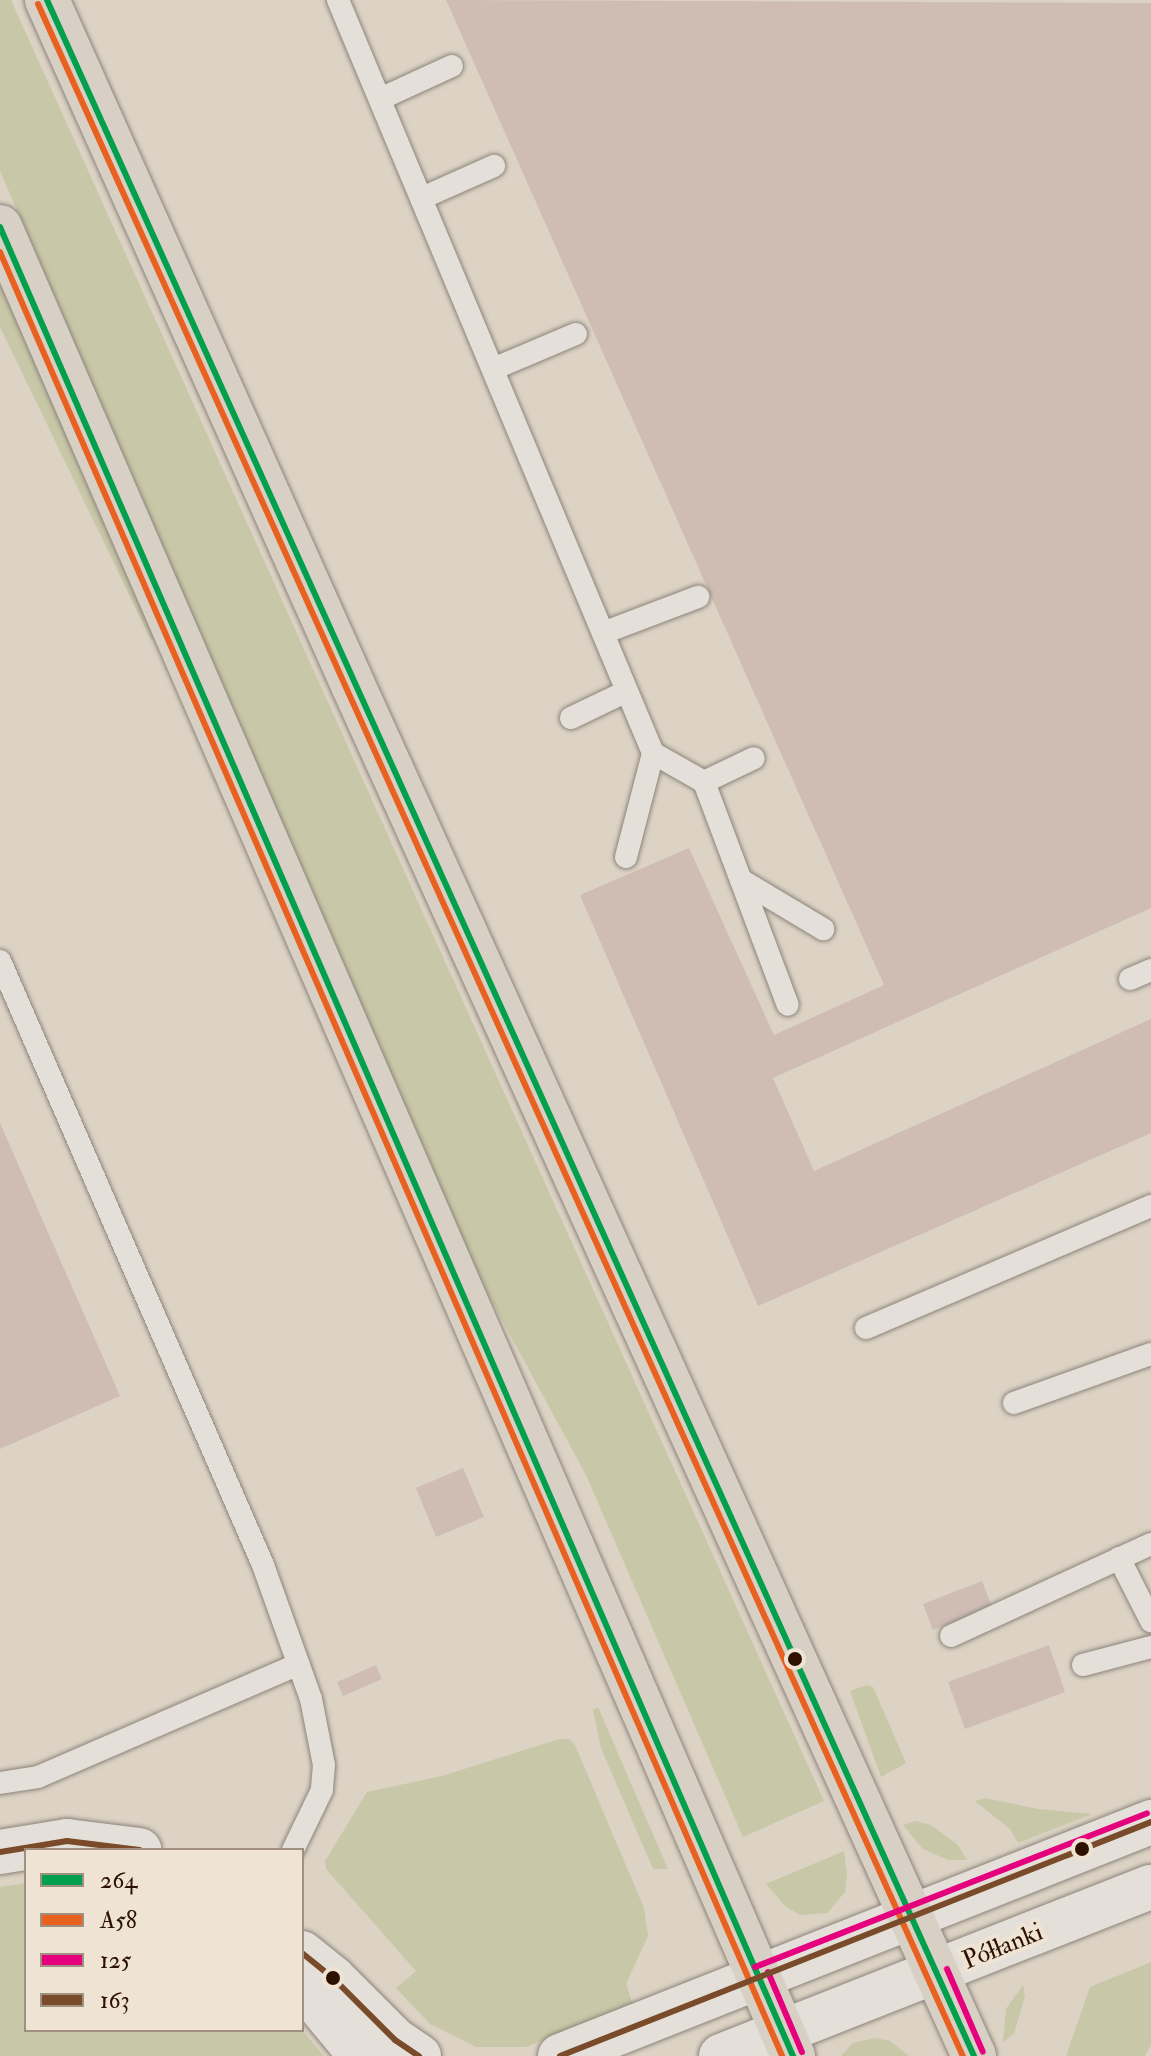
<!DOCTYPE html>
<html>
<head>
<meta charset="utf-8">
<style>
  body { margin:0 }
  #map { position:relative; width:1151px; height:2056px; overflow:hidden; background:#dcd3c5; font-family:"IM FELL Double Pica",serif }
  div>[style] { position:absolute }
  [style*='--x'] { left:calc(var(--x)*1px); top:calc(var(--y)*1px); width:calc(var(--w)*1px); rotate:calc(var(--a)*1deg) }
  .green>* { inset:0; background:#c8c7a7 }
  .building>* { inset:0; background:#cfbdb4 }
  .roads { filter:drop-shadow(0 0 2px #8d847b) drop-shadow(0 0 2px #8d847b) }
  .lane>* { height:22px; margin:-11px; padding:0 11px; transform-origin:11px; border-radius:11px; background:#e4e0d9 }
  .secondary>* { height:44px; margin:-22px; padding:0 22px; transform-origin:22px; border-radius:22px; background:#e4e0d9 }
  .primary>* { height:44px; margin:-22px; padding:0 22px; transform-origin:22px; border-radius:22px; background:#d8d0c4 }
  .bus-1>* { height:6px; margin:-3px; padding:0 3px; transform-origin:3px; border-radius:3px; background:#029f4d }
  .bus-2>* { height:6px; margin:-3px; padding:0 3px; transform-origin:3px; border-radius:3px; background:#e86120 }
  .bus-3>* { height:6px; margin:-3px; padding:0 3px; transform-origin:3px; border-radius:3px; background:#e5007d }
  .bus-4>* { height:6px; margin:-3px; padding:0 3px; transform-origin:3px; border-radius:3px; background:#7a4b2a }
  .dots>* { width:22px; height:22px; translate:-50% -50%; box-sizing:border-box; border:4px solid #efe4d3; border-radius:50% }
  span { translate:-50% -50%; white-space:nowrap; text-align:center; line-height:1.15; -webkit-text-stroke:8px #efe4d3; paint-order:stroke }
  .street-label { font-size:26px; color:#2d1101 }
  .legend { position:absolute; left:24px; top:1848px; width:280px; height:184px; box-sizing:border-box; background:#efe4d3; border:2px solid #a1907f; margin:0; padding:10px 14px; list-style:none; font-size:24px; color:#2d1101 }
  .legend li { display:flex; align-items:center; gap:16px; height:40px }
  .legend b { width:40px; border:2px solid #a1907f }
</style>
</head>
<body>
<div id="map">
  <div class="green">
    <i style="clip-path:polygon(0 0,11px 0,824px 1801px,743px 1837px,586px 1475px,475px 1270px,0 171px)"></i>
    <i style="clip-path:polygon(0 279px,155px 638px,151px 640px,0 327px)"></i>
    <i style="clip-path:polygon(867px 1685px,873px 1687px,906px 1763px,881px 1777px,850px 1691px)"></i>
    <i style="clip-path:polygon(598px 1707px,668px 1869px,653px 1869px,601px 1748px,593px 1710px)"></i>
    <i style="clip-path:polygon(559px 1739px,569px 1739px,575px 1745px,644px 1908px,648px 1936px,626px 1984px,633px 2005px,526px 2047px,476px 2047px,430px 2024px,396px 1988px,416px 1971px,326px 1869px,325px 1861px,367px 1792px,442px 1776px)"></i>
    <i style="clip-path:polygon(985px 1798px,1038px 1809px,1092px 1814px,1018px 1843px,1010px 1829px,975px 1801px)"></i>
    <i style="clip-path:polygon(916px 1821px,931px 1825px,958px 1845px,967px 1860px,948px 1860px,923px 1849px,903px 1825px)"></i>
    <i style="clip-path:polygon(844px 1851px,847px 1874px,845px 1892px,827px 1913px,800px 1915px,785px 1906px,766px 1884px)"></i>
    <i style="clip-path:polygon(26px 1883px,26px 2030px,302px 2030px,324px 2056px,0 2056px,0 1887px)"></i>
    <i style="clip-path:polygon(1151px 1962px,1151px 2045px,1145px 2056px,1066px 2056px,1090px 1987px)"></i>
    <i style="clip-path:polygon(1023px 1985px,1025px 1996px,1014px 2034px,1003px 2042px,1006px 2009px)"></i>
    <i style="clip-path:polygon(875px 2038px,890px 2041px,909px 2056px,841px 2056px,853px 2043px)"></i>
  </div>
  <div class="building">
    <i style="clip-path:polygon(446px 0,1151px 3px,1151px 908px,773px 1078px,814px 1171px,1151px 1019px,1151px 1133px,758px 1306px,580px 895px,689px 848px,774px 1035px,884px 985px)"></i>
    <i style="clip-path:polygon(0 1123px,120px 1396px,0 1449px)"></i>
    <i style="clip-path:polygon(463px 1468px,484px 1517px,436px 1537px,416px 1488px)"></i>
    <i style="clip-path:polygon(982px 1581px,992px 1607px,933px 1630px,923px 1604px)"></i>
    <i style="clip-path:polygon(1049px 1645px,1065px 1692px,965px 1729px,948px 1682px)"></i>
    <i style="clip-path:polygon(376px 1665px,382px 1679px,343px 1696px,337px 1682px)"></i>
  </div>
  <div class="roads">
    <div class="lane">
      <i style="--x:338;--y:0;--w:816;--a:67.3"></i>
      <i style="--x:653;--y:753;--w:59;--a:29.6"></i>
      <i style="--x:704;--y:782;--w:238;--a:69.4"></i>
      <i style="--x:380;--y:99;--w:79;--a:-24.6"></i>
      <i style="--x:422;--y:198;--w:79;--a:-24"></i>
      <i style="--x:493;--y:369;--w:90;--a:-22.9"></i>
      <i style="--x:603;--y:633;--w:102;--a:-20.8"></i>
      <i style="--x:571;--y:718;--w:62;--a:-25.7"></i>
      <i style="--x:704;--y:782;--w:55;--a:-25.6"></i>
      <i style="--x:626;--y:857;--w:107;--a:-75.4"></i>
      <i style="--x:741;--y:880;--w:96;--a:30.9"></i>
      <i style="--x:0;--y:961;--w:659;--a:66.47"></i>
      <i style="--x:263;--y:1565;--w:142;--a:70.3"></i>
      <i style="--x:311;--y:1699;--w:67;--a:78.9"></i>
      <i style="--x:324;--y:1765;--w:25;--a:95"></i>
      <i style="--x:322;--y:1790;--w:67;--a:115.8"></i>
      <i style="--x:1130;--y:979;--w:23;--a:-23"></i>
      <i style="--x:866;--y:1328;--w:310;--a:-23.2"></i>
      <i style="--x:1014;--y:1403;--w:145;--a:-19.7"></i>
      <i style="--x:1119;--y:1558;--w:71;--a:63.1"></i>
      <i style="--x:951;--y:1636;--w:220;--a:-24.7"></i>
      <i style="--x:1083;--y:1665;--w:70;--a:-14.8"></i>
      <i style="--x:0;--y:1783;--w:38;--a:-9"></i>
      <i style="--x:38;--y:1777;--w:284;--a:-23.4"></i>
    </div>
    <div class="secondary">
      <i style="--x:0;--y:1852;--w:68;--a:-9.3"></i>
      <i style="--x:67;--y:1841;--w:73;--a:7.1"></i>
      <i style="--x:302;--y:1953;--w:40;--a:39"></i>
      <i style="--x:333;--y:1978;--w:88;--a:45"></i>
      <i style="--x:395;--y:2040;--w:29;--a:34"></i>
      <i style="--x:302;--y:1985;--w:92;--a:50.3"></i>
      <i style="--x:560;--y:2056;--w:636;--a:-21.6"></i>
      <i style="--x:721;--y:2056;--w:462;--a:-21.5"></i>
    </div>
    <div class="primary">
      <i style="--x:47;--y:0;--w:750;--a:65.93"></i>
      <i style="--x:353;--y:685;--w:1505;--a:65.63"></i>
      <i style="--x:0;--y:227;--w:1994;--a:66.56"></i>
    </div>
  </div>
  <div class="bus-1">
    <i style="--x:47;--y:0;--w:2255;--a:65.73"></i>
    <i style="--x:0;--y:227;--w:1994;--a:66.56"></i>
  </div>
  <div class="bus-2">
    <i style="--x:38;--y:4;--w:2251;--a:65.74"></i>
    <i style="--x:0;--y:252;--w:1966;--a:66.56"></i>
  </div>
  <div class="bus-3">
    <i style="--x:755;--y:1967;--w:421;--a:-21.4"></i>
    <i style="--x:947;--y:1969;--w:90;--a:66.6"></i>
    <i style="--x:768;--y:1972;--w:87;--a:67"></i>
  </div>
  <div class="bus-4">
    <i style="--x:0;--y:1852;--w:68;--a:-9.3"></i>
    <i style="--x:67;--y:1841;--w:73;--a:7.1"></i>
    <i style="--x:302;--y:1953;--w:40;--a:39"></i>
    <i style="--x:333;--y:1978;--w:88;--a:45"></i>
    <i style="--x:395;--y:2040;--w:29;--a:34"></i>
    <i style="--x:560;--y:2056;--w:636;--a:-21.6"></i>
  </div>
  <div class="dots">
    <i style="left:795px;top:1659px;background:#2d1101"></i>
    <i style="left:1082px;top:1849px;background:#2d1101"></i>
    <i style="left:333px;top:1978px;background:#2d1101"></i>
  </div>
  <div class="street-label">
    <span style="left:1003px;top:1947px;rotate:-22deg">Półłanki</span>
  </div>
  <ul class="legend">
  <li><b style="height:10px;background:#029f4d"></b>264</li>
  <li><b style="height:10px;background:#e86120"></b>A58</li>
  <li><b style="height:10px;background:#e5007d"></b>125</li>
  <li><b style="height:10px;background:#7a4b2a"></b>163</li>
  </ul>
</div>
</body>
</html>
